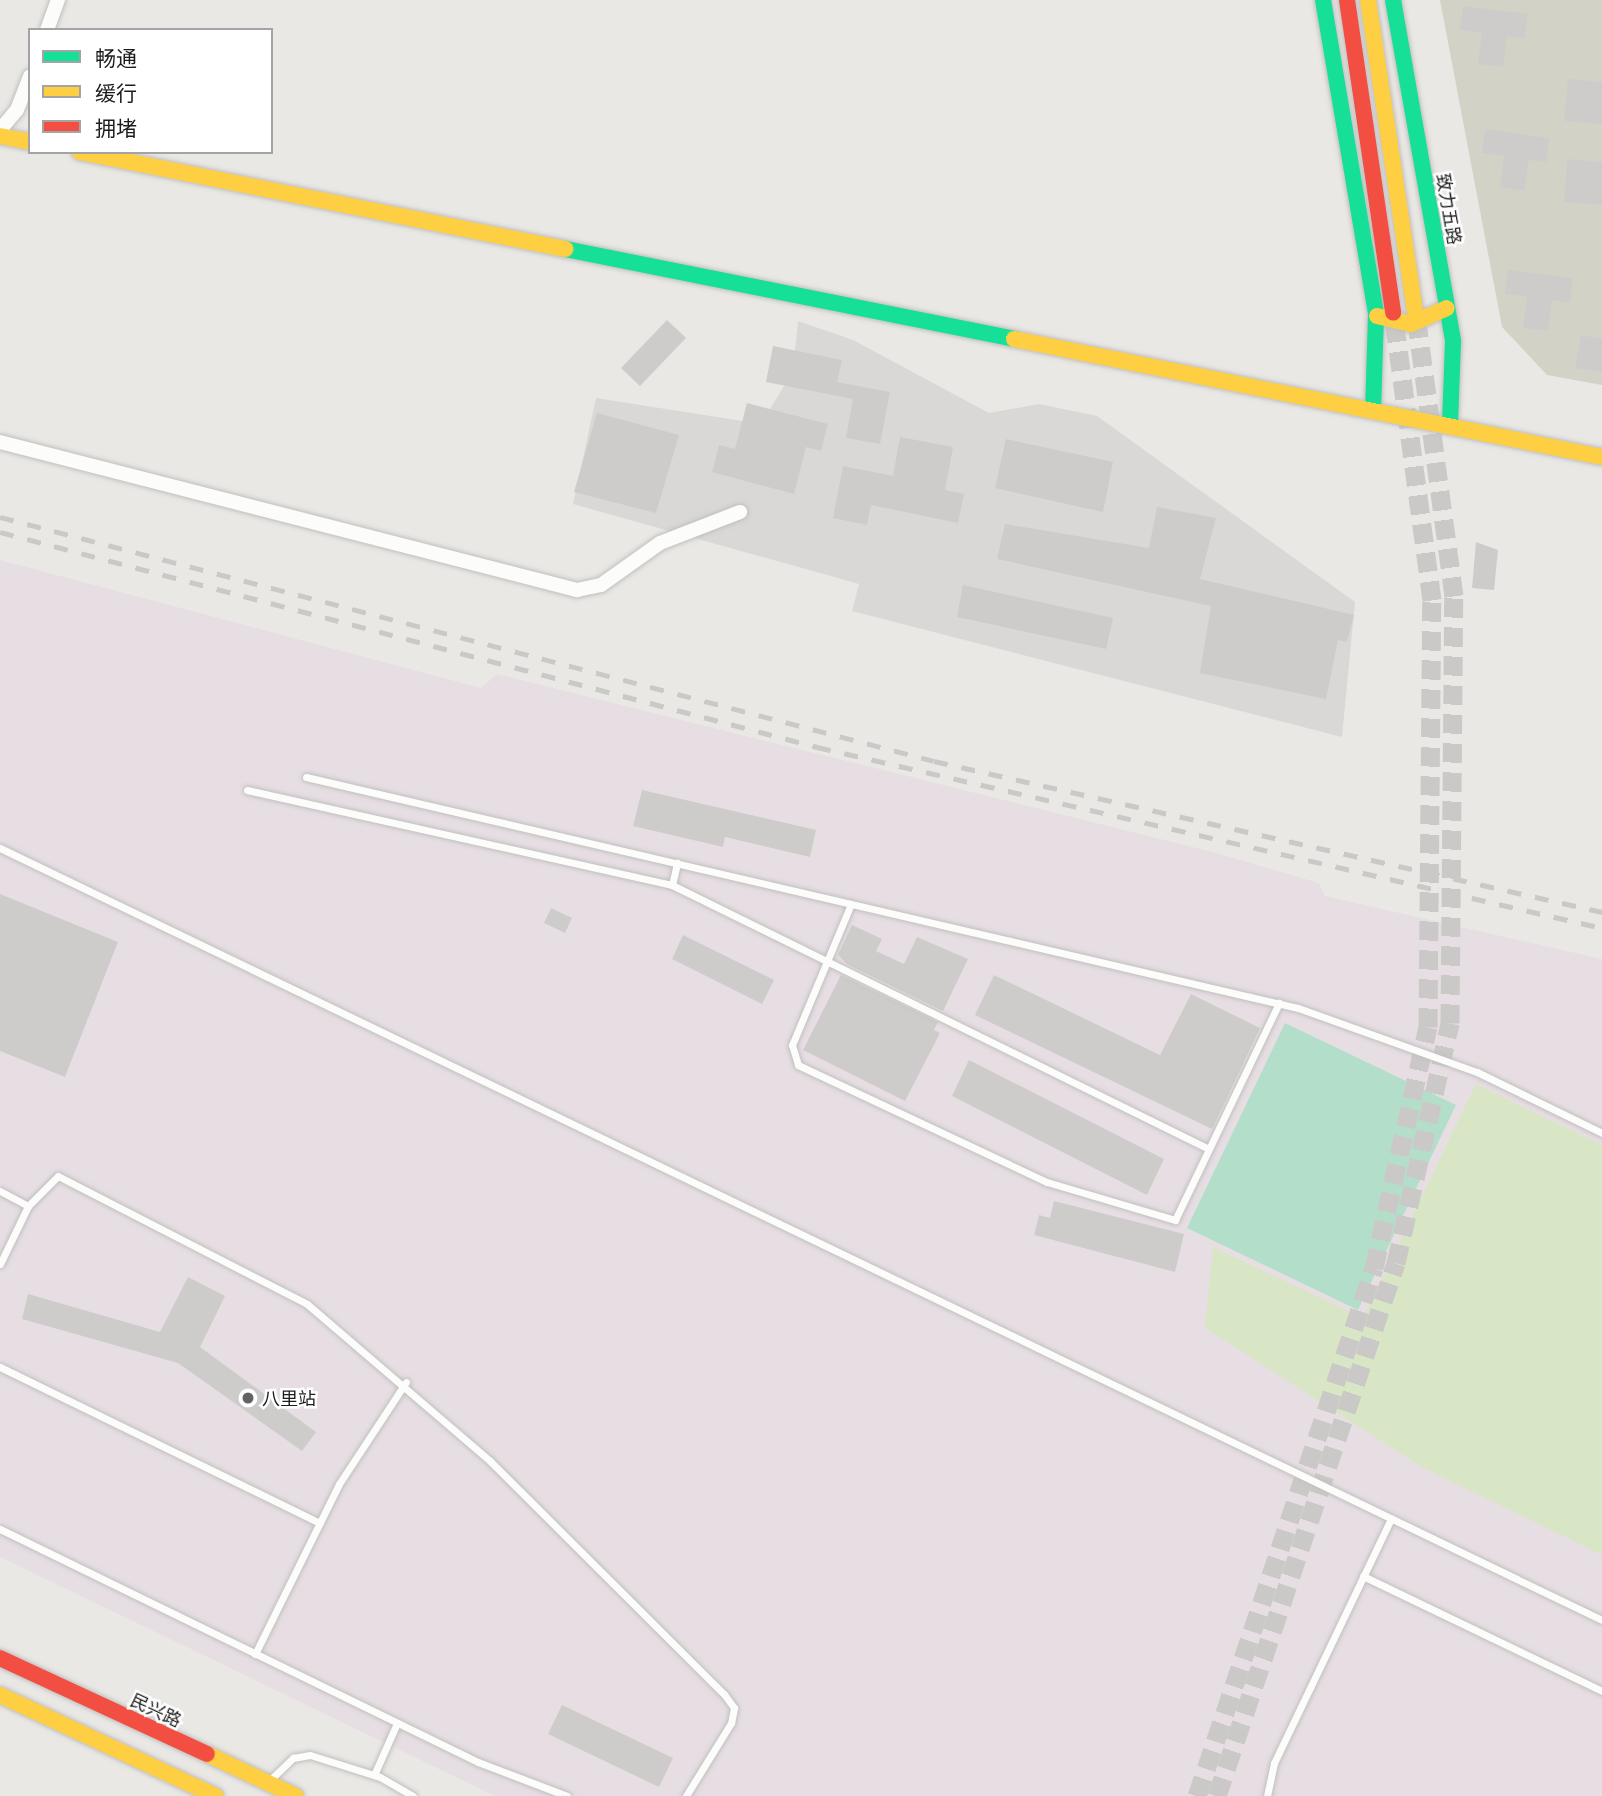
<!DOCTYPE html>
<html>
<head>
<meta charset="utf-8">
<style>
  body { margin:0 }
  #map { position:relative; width:1602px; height:1796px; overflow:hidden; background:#eae8e5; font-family:Barlow,"Noto Sans SC",sans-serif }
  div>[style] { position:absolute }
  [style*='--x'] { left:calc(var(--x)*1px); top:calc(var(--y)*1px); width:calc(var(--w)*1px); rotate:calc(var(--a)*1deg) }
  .residential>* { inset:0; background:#d9d8d6 }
  .industrial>* { inset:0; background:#e7dee4 }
  .construction>* { inset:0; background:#d3d2c7 }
  .grass>* { inset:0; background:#d8e6c5 }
  .pitch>* { inset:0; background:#b3dfca }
  .building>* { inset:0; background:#ceccca }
  .secondary-tunnel>* { height:19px; margin-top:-9.5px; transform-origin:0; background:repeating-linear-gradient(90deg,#cbc9c7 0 19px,transparent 0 29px) }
  .roads { filter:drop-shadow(0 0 2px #c1c0bf) drop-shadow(0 0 2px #c1c0bf) }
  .lane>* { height:7px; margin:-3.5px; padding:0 3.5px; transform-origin:3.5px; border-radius:3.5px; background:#fcfcfb }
  .street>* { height:14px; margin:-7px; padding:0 7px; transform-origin:7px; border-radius:7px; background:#fcfcfb }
  .fast>* { height:16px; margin:-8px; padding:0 8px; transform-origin:8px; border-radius:8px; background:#16e098 }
  .slow>* { height:16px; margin:-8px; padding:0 8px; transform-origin:8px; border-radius:8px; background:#ffcf43 }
  .jam>* { height:16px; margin:-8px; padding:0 8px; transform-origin:8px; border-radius:8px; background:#f24e42 }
  .rail>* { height:5px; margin-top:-2.5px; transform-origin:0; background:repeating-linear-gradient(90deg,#c9c9c8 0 14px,transparent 0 28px) }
  .dots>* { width:19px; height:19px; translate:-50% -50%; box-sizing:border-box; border:4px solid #fff; border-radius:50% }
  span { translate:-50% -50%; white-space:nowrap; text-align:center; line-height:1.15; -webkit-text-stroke:5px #fff; paint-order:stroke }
  .street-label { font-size:18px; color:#1c1c1c }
  .poi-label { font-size:18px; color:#1c1c1c }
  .left { translate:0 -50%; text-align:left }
  .legend { position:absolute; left:28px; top:28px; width:245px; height:126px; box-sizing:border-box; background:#fff; border:2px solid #a4a4a4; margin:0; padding:9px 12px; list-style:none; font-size:21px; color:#1c1c1c }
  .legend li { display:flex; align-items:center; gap:14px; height:35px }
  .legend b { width:35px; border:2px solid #a4a4a4 }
</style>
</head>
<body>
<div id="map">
  <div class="residential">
    <i style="clip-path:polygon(798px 321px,853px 340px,989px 413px,1039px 404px,1097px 416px,1355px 602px,1342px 737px,852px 611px,859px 584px,573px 504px,596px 398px,749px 422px,770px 409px,793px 371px)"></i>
  </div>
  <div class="industrial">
    <i style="clip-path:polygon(0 560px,481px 688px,497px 674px,1213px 852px,1319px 883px,1325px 896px,1602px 959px,1602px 1796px,495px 1796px,0 1557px)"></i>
  </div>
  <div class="construction">
    <i style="clip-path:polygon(1440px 0,1602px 0,1602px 385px,1547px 375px,1502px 327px)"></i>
  </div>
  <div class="grass">
    <i style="clip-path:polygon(1476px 1084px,1602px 1145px,1602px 1555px,1422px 1467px,1205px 1328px,1213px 1247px,1363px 1318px)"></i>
  </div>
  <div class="pitch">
    <i style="clip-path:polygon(1285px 1023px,1456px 1105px,1358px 1310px,1187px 1228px)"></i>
  </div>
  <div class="building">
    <i style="clip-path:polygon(1463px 6px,1528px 14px,1524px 39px,1507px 36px,1503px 67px,1478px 64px,1482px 33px,1460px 30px)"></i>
    <i style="clip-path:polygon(1568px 79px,1602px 82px,1602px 124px,1564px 121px)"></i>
    <i style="clip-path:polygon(1485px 129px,1549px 138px,1546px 162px,1529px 160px,1524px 191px,1500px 187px,1504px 156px,1482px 153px)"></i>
    <i style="clip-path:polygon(1567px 159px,1602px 162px,1602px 205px,1564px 202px)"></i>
    <i style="clip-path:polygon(1508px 270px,1573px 278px,1570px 303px,1552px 300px,1548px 331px,1523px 328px,1527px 297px,1505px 294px)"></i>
    <i style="clip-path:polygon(667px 320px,686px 338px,640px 386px,621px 368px)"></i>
    <i style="clip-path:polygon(1581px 335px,1602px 339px,1602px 372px,1575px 368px)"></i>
    <i style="clip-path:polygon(773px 346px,842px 360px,837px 382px,890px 392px,880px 444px,846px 438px,853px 399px,766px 382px)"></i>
    <i style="clip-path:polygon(747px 403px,828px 424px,821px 451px,806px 447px,794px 494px,712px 472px,719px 445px,735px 449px)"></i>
    <i style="clip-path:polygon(597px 413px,679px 435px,656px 513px,574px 492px)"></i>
    <i style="clip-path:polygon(900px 437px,953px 447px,945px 490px,964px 494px,958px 523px,871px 505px,867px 525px,833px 518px,843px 466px,893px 476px)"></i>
    <i style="clip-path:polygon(1006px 439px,1113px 462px,1103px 512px,995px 488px)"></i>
    <i style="clip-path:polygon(1157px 507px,1216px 518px,1200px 579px,1354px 615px,1347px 642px,1338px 640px,1326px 699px,1200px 673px,1211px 606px,997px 559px,1005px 524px,1149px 548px)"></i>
    <i style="clip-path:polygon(1476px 542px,1498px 550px,1494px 590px,1472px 588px)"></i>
    <i style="clip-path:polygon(963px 585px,1113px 618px,1106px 649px,957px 617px)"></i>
    <i style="clip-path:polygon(642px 790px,816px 830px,810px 857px,725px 837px,723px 847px,633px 826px)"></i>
    <i style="clip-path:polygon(0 894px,118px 942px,65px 1077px,0 1051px)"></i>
    <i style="clip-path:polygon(551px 908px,572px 918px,565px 933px,544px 923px)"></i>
    <i style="clip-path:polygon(852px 925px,882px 939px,876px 951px,904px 964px,917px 937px,968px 959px,943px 1011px,847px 964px,838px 955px)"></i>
    <i style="clip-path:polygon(683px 935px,774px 980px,762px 1004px,672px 959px)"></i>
    <i style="clip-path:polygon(841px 975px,938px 1022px,934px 1030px,940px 1033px,905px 1101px,803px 1050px)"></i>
    <i style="clip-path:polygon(994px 975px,1160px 1055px,1191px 994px,1260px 1028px,1212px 1129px,975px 1015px)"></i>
    <i style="clip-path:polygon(969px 1060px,1164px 1159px,1147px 1195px,952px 1096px)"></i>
    <i style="clip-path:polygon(1054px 1201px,1184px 1234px,1175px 1272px,1034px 1235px,1039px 1215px,1050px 1218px)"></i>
    <i style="clip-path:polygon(188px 1277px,225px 1296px,200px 1347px,316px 1432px,302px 1451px,178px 1363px,22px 1319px,28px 1294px,160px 1332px)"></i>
    <i style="clip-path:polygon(562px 1705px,673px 1758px,659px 1787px,548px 1734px)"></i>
  </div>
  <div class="secondary-tunnel">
    <i style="--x:1197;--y:1796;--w:557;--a:-71.47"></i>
    <i style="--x:1374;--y:1268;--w:247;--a:-77.4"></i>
    <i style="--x:1428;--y:1027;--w:427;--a:-89.5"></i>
    <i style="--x:1432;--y:600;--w:290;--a:-97.7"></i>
    <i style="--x:1217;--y:1796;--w:562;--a:-71.44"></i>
    <i style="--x:1396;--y:1263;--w:246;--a:-77.3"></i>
    <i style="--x:1450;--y:1023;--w:427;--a:-89.5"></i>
    <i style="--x:1454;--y:596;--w:290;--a:-97.7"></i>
  </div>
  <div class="roads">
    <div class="lane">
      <i style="--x:306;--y:777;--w:1019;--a:13.11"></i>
      <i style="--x:1298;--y:1008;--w:190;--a:19.7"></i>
      <i style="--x:1477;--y:1072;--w:139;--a:26"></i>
      <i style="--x:247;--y:790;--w:435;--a:12.6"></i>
      <i style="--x:672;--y:885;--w:598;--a:26.18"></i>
      <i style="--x:0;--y:848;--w:1778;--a:25.73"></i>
      <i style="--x:672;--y:885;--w:23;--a:-77"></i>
      <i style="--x:851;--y:904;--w:153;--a:112.7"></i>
      <i style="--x:792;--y:1045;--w:21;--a:73"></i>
      <i style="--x:798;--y:1065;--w:275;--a:25.2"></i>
      <i style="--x:1047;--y:1182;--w:134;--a:16.5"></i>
      <i style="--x:1175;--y:1220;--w:241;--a:-64.4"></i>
      <i style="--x:0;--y:1191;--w:32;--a:28"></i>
      <i style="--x:0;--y:1264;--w:64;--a:-64.2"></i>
      <i style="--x:28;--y:1206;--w:42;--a:-45"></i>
      <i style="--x:58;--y:1176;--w:280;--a:27.2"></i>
      <i style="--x:307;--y:1304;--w:241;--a:40.6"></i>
      <i style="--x:490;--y:1461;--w:330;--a:44.9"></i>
      <i style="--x:724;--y:1694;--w:17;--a:54"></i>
      <i style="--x:734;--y:1708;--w:15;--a:101"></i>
      <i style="--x:731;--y:1723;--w:86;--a:121.7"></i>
      <i style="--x:0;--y:1367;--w:356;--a:26"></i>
      <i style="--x:0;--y:1529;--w:532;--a:25.99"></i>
      <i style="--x:478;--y:1762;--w:95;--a:20.9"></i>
      <i style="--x:1363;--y:1576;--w:265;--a:25.7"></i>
      <i style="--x:255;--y:1654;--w:190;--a:-63.7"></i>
      <i style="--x:339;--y:1484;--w:122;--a:-56.7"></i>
      <i style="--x:374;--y:1775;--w:57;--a:-66.1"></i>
      <i style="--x:268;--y:1782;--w:35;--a:-44"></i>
      <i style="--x:293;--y:1758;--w:17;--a:-10"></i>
      <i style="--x:310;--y:1755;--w:73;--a:17.4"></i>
      <i style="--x:380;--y:1777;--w:38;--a:30"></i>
      <i style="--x:1267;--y:1796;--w:34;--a:-78"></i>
      <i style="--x:1274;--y:1763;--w:271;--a:-64.4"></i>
    </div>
    <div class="street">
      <i style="--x:47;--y:30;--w:32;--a:-70"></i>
      <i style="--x:0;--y:130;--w:26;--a:-50"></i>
      <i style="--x:17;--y:110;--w:36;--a:-69"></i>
      <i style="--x:0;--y:442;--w:596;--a:14.39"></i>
      <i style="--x:577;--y:590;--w:25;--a:-12"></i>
      <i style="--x:601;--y:585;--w:72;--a:-35.4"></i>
      <i style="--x:660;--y:543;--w:86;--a:-21.2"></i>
    </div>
    <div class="fast">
      <i style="--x:1323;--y:0;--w:319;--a:80.4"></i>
      <i style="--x:1376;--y:315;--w:93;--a:91.8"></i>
      <i style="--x:1393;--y:0;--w:347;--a:80"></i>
      <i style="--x:1453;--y:342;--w:83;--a:92.1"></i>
      <i style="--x:565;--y:249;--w:458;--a:11.3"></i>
    </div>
    <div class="slow">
      <i style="--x:1368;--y:0;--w:313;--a:81.4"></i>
      <i style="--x:0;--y:136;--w:31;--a:11"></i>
      <i style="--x:80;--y:152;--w:495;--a:11.3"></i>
      <i style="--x:1377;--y:316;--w:35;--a:13"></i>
      <i style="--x:1411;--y:324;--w:39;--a:-24"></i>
      <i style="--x:1014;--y:339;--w:600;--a:11.35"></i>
      <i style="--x:0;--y:1695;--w:238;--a:25.1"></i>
      <i style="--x:207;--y:1754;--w:98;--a:25.3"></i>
    </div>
    <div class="jam">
      <i style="--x:1347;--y:0;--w:316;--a:81.6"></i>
      <i style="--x:0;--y:1658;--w:228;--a:24.9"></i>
    </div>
  </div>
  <div class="rail">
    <i style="--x:0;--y:517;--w:965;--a:14.64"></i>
    <i style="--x:934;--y:761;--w:685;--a:12.74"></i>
    <i style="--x:0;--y:532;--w:845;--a:14.74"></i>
    <i style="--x:817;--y:747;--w:806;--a:12.98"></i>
  </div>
  <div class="dots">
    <i style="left:248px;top:1398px;background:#646362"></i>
  </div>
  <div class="street-label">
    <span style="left:1449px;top:209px;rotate:80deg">致力五路</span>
    <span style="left:156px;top:1710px;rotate:25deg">民兴路</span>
  </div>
  <div class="poi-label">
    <span class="left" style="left:262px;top:1398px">八里站</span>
  </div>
  <ul class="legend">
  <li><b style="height:9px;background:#16e098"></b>畅通</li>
  <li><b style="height:9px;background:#ffcf43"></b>缓行</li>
  <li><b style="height:9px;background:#f24e42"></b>拥堵</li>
  </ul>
</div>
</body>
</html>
